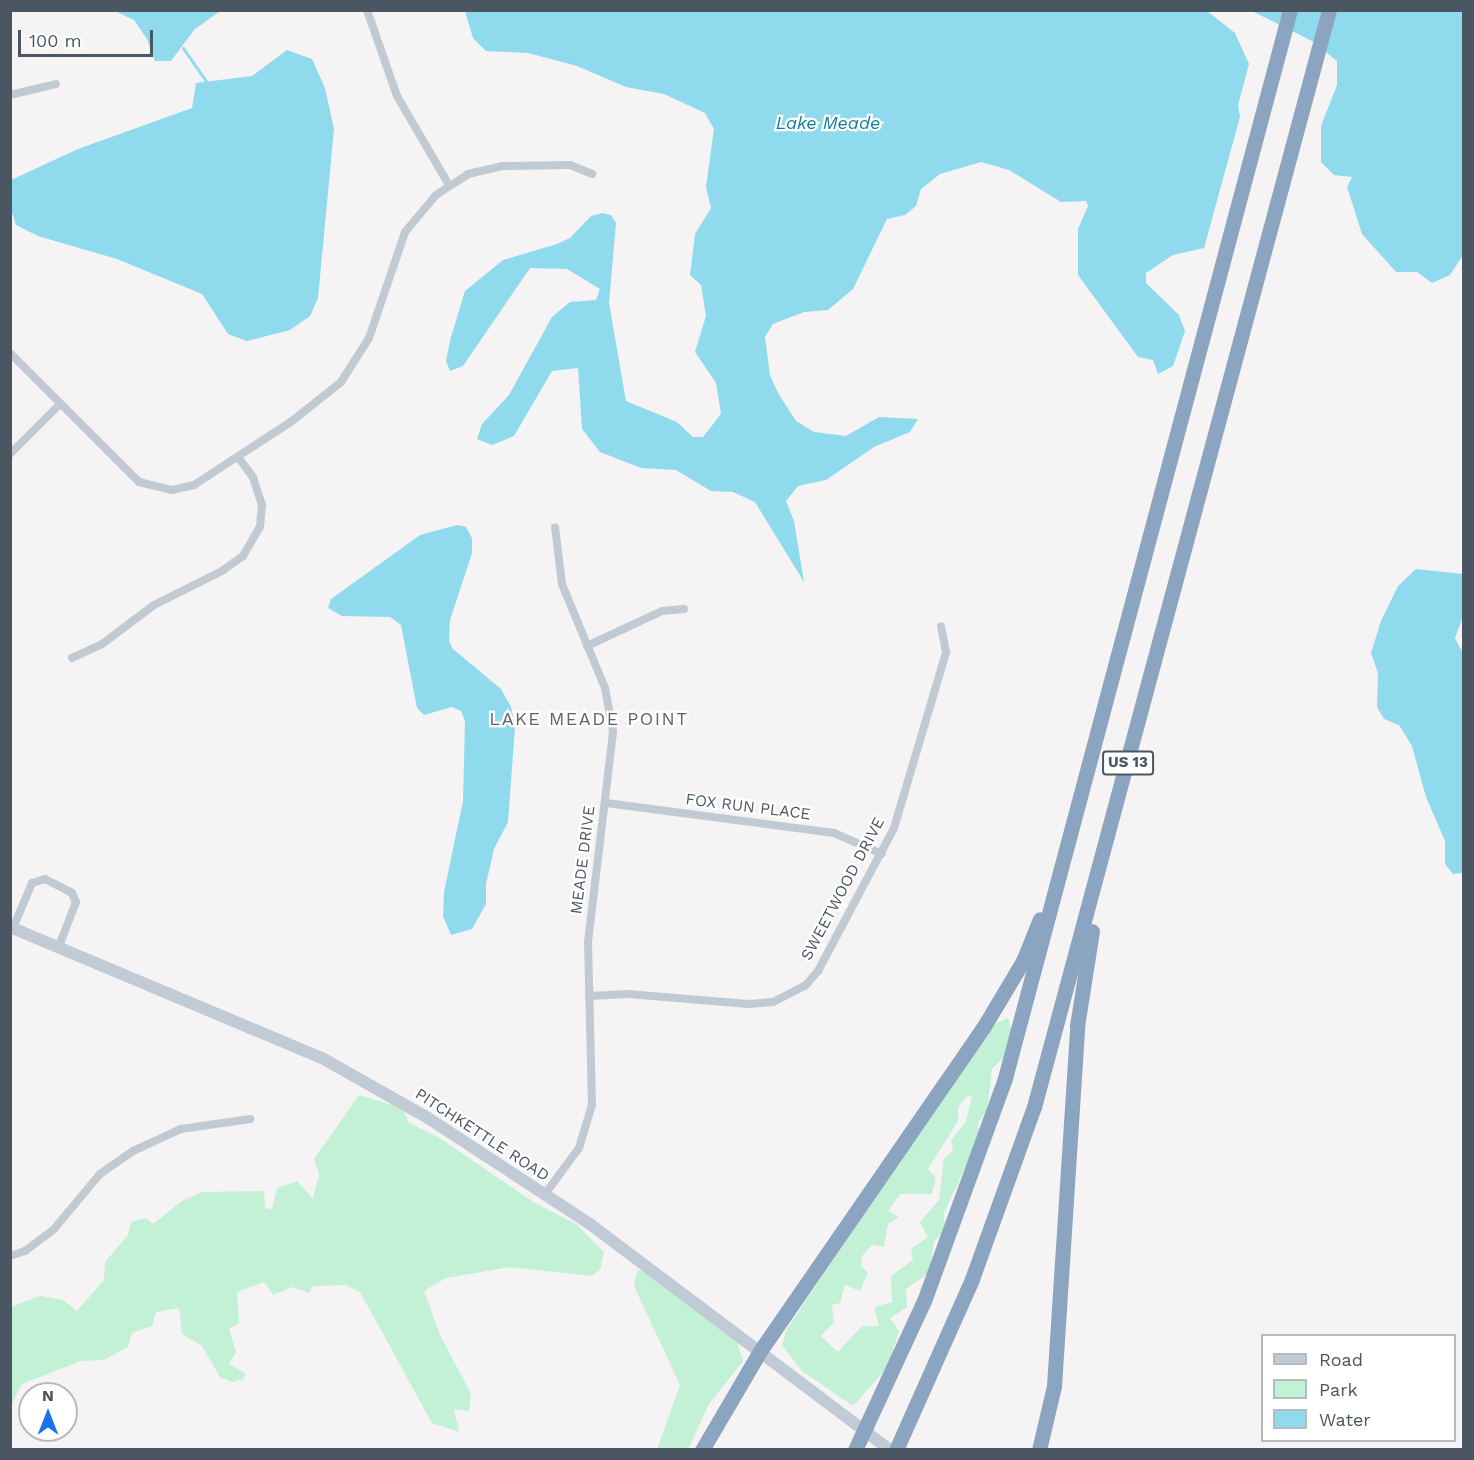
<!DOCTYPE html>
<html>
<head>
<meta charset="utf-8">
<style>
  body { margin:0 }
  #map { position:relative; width:1474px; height:1460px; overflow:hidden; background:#f5f3f3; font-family:"Work Sans",sans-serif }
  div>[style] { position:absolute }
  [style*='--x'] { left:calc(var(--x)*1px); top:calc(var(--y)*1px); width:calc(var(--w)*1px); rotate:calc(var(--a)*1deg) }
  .green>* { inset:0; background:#c3f1d5 }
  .water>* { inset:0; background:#90daee }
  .stream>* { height:3px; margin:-1.5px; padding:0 1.5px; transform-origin:1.5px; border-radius:1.5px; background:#90daee }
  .street>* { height:8px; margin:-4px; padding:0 4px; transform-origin:4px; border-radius:4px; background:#c1cad2 }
  .secondary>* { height:12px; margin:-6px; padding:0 6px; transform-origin:6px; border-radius:6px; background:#c1cbd6 }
  .highway>* { height:15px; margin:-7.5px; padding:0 7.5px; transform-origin:7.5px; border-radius:7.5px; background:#8ba5c1 }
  span { translate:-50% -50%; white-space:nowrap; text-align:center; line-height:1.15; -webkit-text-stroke:4.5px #fff; paint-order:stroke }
  .shield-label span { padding:2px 4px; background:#fff; border:2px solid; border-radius:4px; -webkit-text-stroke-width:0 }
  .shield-label { font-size:15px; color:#4a5661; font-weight:700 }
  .street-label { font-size:16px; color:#4a5661 }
  .water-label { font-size:18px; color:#0c7c9b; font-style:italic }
  .neighbourhood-label { font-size:18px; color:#5f6368; letter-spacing:1.5px }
  .frame { position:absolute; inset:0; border:12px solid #4a5661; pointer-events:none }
  .legend { position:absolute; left:1261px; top:1334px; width:195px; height:108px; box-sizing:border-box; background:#fff; border:2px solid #b7bbc0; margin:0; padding:8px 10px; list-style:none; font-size:18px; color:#4a5661 }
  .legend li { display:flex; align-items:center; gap:12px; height:30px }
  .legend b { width:30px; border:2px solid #b7bbc0 }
  .north { position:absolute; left:18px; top:1382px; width:60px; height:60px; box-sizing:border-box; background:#fff; border:2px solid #b7bbc0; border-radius:50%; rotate:0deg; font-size:16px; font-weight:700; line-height:24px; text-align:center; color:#4a5661 }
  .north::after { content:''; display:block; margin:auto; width:21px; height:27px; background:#1a73e8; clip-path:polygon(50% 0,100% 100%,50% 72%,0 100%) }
  .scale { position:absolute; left:18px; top:30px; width:135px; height:27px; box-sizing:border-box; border:3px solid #4a5661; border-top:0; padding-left:8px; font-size:18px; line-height:21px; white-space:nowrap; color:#4a5661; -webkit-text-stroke:4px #fff; paint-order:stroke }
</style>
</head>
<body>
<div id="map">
  <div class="green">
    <i style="clip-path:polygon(evenodd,1008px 1018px,1012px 1031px,1005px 1056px,992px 1069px,987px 1110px,978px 1123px,979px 1137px,944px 1213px,945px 1229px,934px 1242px,929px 1273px,906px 1289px,907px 1307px,890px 1318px,899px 1331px,888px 1367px,853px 1406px,802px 1371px,782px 1345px,787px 1329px,990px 1026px,1008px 1018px,972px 1096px,966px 1122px,951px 1140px,953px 1151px,944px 1158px,939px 1200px,920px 1222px,928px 1237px,911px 1249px,913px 1260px,891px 1276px,892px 1302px,874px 1307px,879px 1326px,862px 1326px,838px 1352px,821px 1336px,834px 1322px,832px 1305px,840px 1303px,845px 1285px,860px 1291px,868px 1273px,861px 1266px,862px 1256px,872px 1245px,884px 1247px,888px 1224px,899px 1217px,888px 1211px,900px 1194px,932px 1194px,936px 1178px,928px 1169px,958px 1121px,958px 1108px,966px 1097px,972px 1096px)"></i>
    <i style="clip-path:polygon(359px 1095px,403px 1108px,409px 1123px,438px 1137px,535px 1203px,576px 1224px,604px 1252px,600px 1270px,591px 1276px,510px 1267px,446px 1278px,424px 1291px,441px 1337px,471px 1394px,469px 1411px,454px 1409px,459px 1432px,432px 1423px,360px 1292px,345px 1285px,313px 1286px,309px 1293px,292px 1287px,273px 1295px,264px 1282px,237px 1292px,239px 1323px,229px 1329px,236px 1352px,229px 1364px,245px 1373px,244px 1379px,232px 1382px,220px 1377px,202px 1346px,182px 1334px,179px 1308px,156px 1312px,152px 1326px,132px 1333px,128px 1347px,104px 1360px,81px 1361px,22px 1384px,11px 1406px,11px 1307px,40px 1296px,63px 1300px,77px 1311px,104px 1280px,105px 1262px,128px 1235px,131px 1222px,146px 1218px,153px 1224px,182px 1201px,202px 1192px,264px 1191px,265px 1208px,272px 1209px,277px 1188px,297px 1181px,313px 1199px,319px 1174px,314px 1159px)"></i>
    <i style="clip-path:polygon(645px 1270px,737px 1341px,743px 1361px,709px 1404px,688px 1449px,657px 1449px,680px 1385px,634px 1286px,637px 1271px)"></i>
  </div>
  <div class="water">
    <i style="clip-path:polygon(115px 11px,220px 11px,194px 30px,171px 61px,155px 61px,147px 39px,134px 20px)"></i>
    <i style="clip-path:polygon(465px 11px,1207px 11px,1235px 33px,1249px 64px,1238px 105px,1240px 117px,1204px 248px,1173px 255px,1146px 273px,1146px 283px,1179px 315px,1185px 331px,1173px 366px,1158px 374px,1153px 360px,1138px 357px,1078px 275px,1078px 229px,1088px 206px,1086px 201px,1061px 202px,1009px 170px,981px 162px,940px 174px,921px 189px,916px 206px,905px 215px,887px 219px,853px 289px,828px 310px,804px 312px,773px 324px,765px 337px,770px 375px,778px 393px,796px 421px,814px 432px,846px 436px,879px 417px,918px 419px,910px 432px,874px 447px,826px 480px,798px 486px,786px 501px,794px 521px,804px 582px,755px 502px,733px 492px,711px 491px,676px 470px,641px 468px,600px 452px,582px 429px,578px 368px,552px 371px,514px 436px,492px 445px,477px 439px,482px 424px,509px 395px,552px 317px,570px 302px,596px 300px,600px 289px,567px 269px,530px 268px,463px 366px,450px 371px,446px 361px,451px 337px,465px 291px,503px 260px,557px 244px,570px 238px,591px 216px,602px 213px,611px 215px,616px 223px,609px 303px,626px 401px,677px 422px,693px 437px,703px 437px,721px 414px,716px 383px,695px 352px,706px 316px,701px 285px,690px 275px,695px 234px,711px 208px,706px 187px,714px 129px,705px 113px,664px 94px,626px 87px,577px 66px,528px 53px,486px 51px,473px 38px)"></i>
    <i style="clip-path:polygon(1252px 11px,1463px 11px,1463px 255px,1450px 275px,1432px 283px,1417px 272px,1396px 272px,1362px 234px,1347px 187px,1352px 177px,1334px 175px,1321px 162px,1321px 126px,1337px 85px,1337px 61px,1312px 41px)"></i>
    <i style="clip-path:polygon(287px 50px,312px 59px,325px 88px,334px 129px,318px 298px,310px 316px,290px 330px,247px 341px,228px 334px,202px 294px,117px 259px,38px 236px,16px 225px,11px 209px,11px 180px,78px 149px,192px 108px,196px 83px,252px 76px)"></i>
    <i style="clip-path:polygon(457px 525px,466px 527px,472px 538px,472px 553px,450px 620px,449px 641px,453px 649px,501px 689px,511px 707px,515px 727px,508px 822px,494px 849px,486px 884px,486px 904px,472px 929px,451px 935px,443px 916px,444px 892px,463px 801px,465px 721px,461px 711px,452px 707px,424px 715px,417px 708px,401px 625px,390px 617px,342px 616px,328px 608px,331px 599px,420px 535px)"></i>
    <i style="clip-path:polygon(1416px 569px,1463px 574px,1463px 616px,1455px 638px,1464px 655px,1463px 873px,1453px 874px,1445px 864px,1445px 841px,1426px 797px,1412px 746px,1399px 725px,1384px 719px,1377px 707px,1378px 673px,1371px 653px,1381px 621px,1398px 586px)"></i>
  </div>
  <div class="stream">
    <i style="--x:183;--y:48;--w:40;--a:55.1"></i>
  </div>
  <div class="street">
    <i style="--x:367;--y:10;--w:91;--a:70.8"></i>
    <i style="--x:397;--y:96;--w:103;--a:59.7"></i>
    <i style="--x:10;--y:95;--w:47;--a:-13.4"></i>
    <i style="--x:10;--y:353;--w:182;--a:45"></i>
    <i style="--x:139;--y:482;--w:33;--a:14"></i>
    <i style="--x:171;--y:490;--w:24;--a:-12"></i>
    <i style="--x:194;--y:485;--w:117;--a:-33.1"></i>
    <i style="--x:292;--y:421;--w:63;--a:-38.5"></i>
    <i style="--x:341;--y:382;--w:52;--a:-57.5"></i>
    <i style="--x:369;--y:338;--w:112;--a:-71.2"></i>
    <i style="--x:405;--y:232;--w:48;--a:-50"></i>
    <i style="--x:436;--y:195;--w:38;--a:-33"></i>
    <i style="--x:468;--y:174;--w:35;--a:-13"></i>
    <i style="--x:502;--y:166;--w:68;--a:-0.8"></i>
    <i style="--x:570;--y:165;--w:24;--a:22"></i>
    <i style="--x:10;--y:454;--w:71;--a:-45"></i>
    <i style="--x:587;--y:646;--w:83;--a:-25"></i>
    <i style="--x:662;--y:611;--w:22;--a:-5"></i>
    <i style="--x:72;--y:658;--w:33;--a:-25"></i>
    <i style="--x:102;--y:644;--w:65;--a:-36.9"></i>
    <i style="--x:154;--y:605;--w:76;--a:-26.6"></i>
    <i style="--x:222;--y:571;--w:26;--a:-36"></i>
    <i style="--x:243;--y:556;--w:34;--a:-60"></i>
    <i style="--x:260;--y:527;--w:22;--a:-85"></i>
    <i style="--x:262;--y:505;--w:29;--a:-108"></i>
    <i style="--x:253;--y:477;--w:25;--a:-127"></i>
    <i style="--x:606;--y:803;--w:230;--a:7.5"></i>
    <i style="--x:834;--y:833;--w:52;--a:23.6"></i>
    <i style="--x:13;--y:928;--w:49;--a:-67.1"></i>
    <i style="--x:32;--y:883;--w:14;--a:-17"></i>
    <i style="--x:45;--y:879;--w:30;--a:27"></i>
    <i style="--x:72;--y:893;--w:10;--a:66"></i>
    <i style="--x:76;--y:902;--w:47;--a:111.1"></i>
    <i style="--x:589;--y:996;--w:39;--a:-3"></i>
    <i style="--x:628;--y:994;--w:121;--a:4.7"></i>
    <i style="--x:749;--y:1004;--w:24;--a:-5"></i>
    <i style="--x:773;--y:1002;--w:36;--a:-27"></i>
    <i style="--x:805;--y:986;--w:20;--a:-49"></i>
    <i style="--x:818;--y:971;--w:162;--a:-62"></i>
    <i style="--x:894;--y:828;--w:184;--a:-73.5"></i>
    <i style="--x:946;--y:652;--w:26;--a:-101"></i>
    <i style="--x:545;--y:1194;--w:57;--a:-53.5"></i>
    <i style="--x:579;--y:1148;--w:45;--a:-73.2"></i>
    <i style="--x:592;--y:1105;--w:163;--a:-91.4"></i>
    <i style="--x:588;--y:942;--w:211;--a:-83.2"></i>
    <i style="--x:613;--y:732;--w:45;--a:-100.3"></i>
    <i style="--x:605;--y:688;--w:113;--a:-112.5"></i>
    <i style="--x:562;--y:584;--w:57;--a:-97"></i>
    <i style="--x:10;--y:1256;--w:16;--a:-18"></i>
    <i style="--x:25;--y:1251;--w:36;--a:-37"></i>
    <i style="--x:54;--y:1229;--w:72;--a:-50.1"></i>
    <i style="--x:100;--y:1174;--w:40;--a:-34.9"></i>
    <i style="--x:133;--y:1151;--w:53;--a:-24.6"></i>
    <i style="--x:181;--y:1129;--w:70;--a:-8.2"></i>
  </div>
  <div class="secondary">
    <i style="--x:10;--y:927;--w:338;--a:22.8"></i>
    <i style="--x:322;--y:1058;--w:122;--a:29.5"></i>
    <i style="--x:428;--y:1118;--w:194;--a:33.2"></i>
    <i style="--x:590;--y:1224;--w:376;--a:37"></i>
  </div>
  <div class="highway">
    <i style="--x:702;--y:1450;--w:115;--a:-59.6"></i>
    <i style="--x:760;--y:1351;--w:393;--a:-55.4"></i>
    <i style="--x:983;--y:1028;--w:78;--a:-59.2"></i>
    <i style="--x:1023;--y:961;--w:45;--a:-68"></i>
    <i style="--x:855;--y:1450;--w:164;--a:-65.2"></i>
    <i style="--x:924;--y:1301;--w:237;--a:-70"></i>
    <i style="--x:1005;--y:1078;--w:1105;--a:-75.06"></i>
    <i style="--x:896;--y:1450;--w:187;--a:-66"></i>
    <i style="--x:972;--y:1279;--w:183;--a:-70.2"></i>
    <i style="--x:1034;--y:1107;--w:1136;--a:-74.95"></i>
    <i style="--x:1039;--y:1450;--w:66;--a:-76.8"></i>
    <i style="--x:1054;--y:1386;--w:361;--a:-86.3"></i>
    <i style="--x:1077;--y:1026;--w:96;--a:-81"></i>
  </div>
  <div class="shield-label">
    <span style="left:1128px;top:763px">US 13</span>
  </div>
  <div class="street-label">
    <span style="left:748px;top:807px;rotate:7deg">FOX RUN PLACE</span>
    <span style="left:583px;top:860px;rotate:-83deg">MEADE DRIVE</span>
    <span style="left:843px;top:889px;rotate:-62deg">SWEETWOOD DRIVE</span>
    <span style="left:482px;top:1135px;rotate:33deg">PITCHKETTLE ROAD</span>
  </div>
  <div class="water-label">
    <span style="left:828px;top:123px">Lake Meade</span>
  </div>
  <div class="neighbourhood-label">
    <span style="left:589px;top:719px">LAKE MEADE POINT</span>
  </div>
  <div class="frame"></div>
  <ul class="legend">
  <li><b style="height:8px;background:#c1cbd6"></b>Road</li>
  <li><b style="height:16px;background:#c3f1d5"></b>Park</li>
  <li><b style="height:16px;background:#90daee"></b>Water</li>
  </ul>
  <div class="north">N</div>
  <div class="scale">100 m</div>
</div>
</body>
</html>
